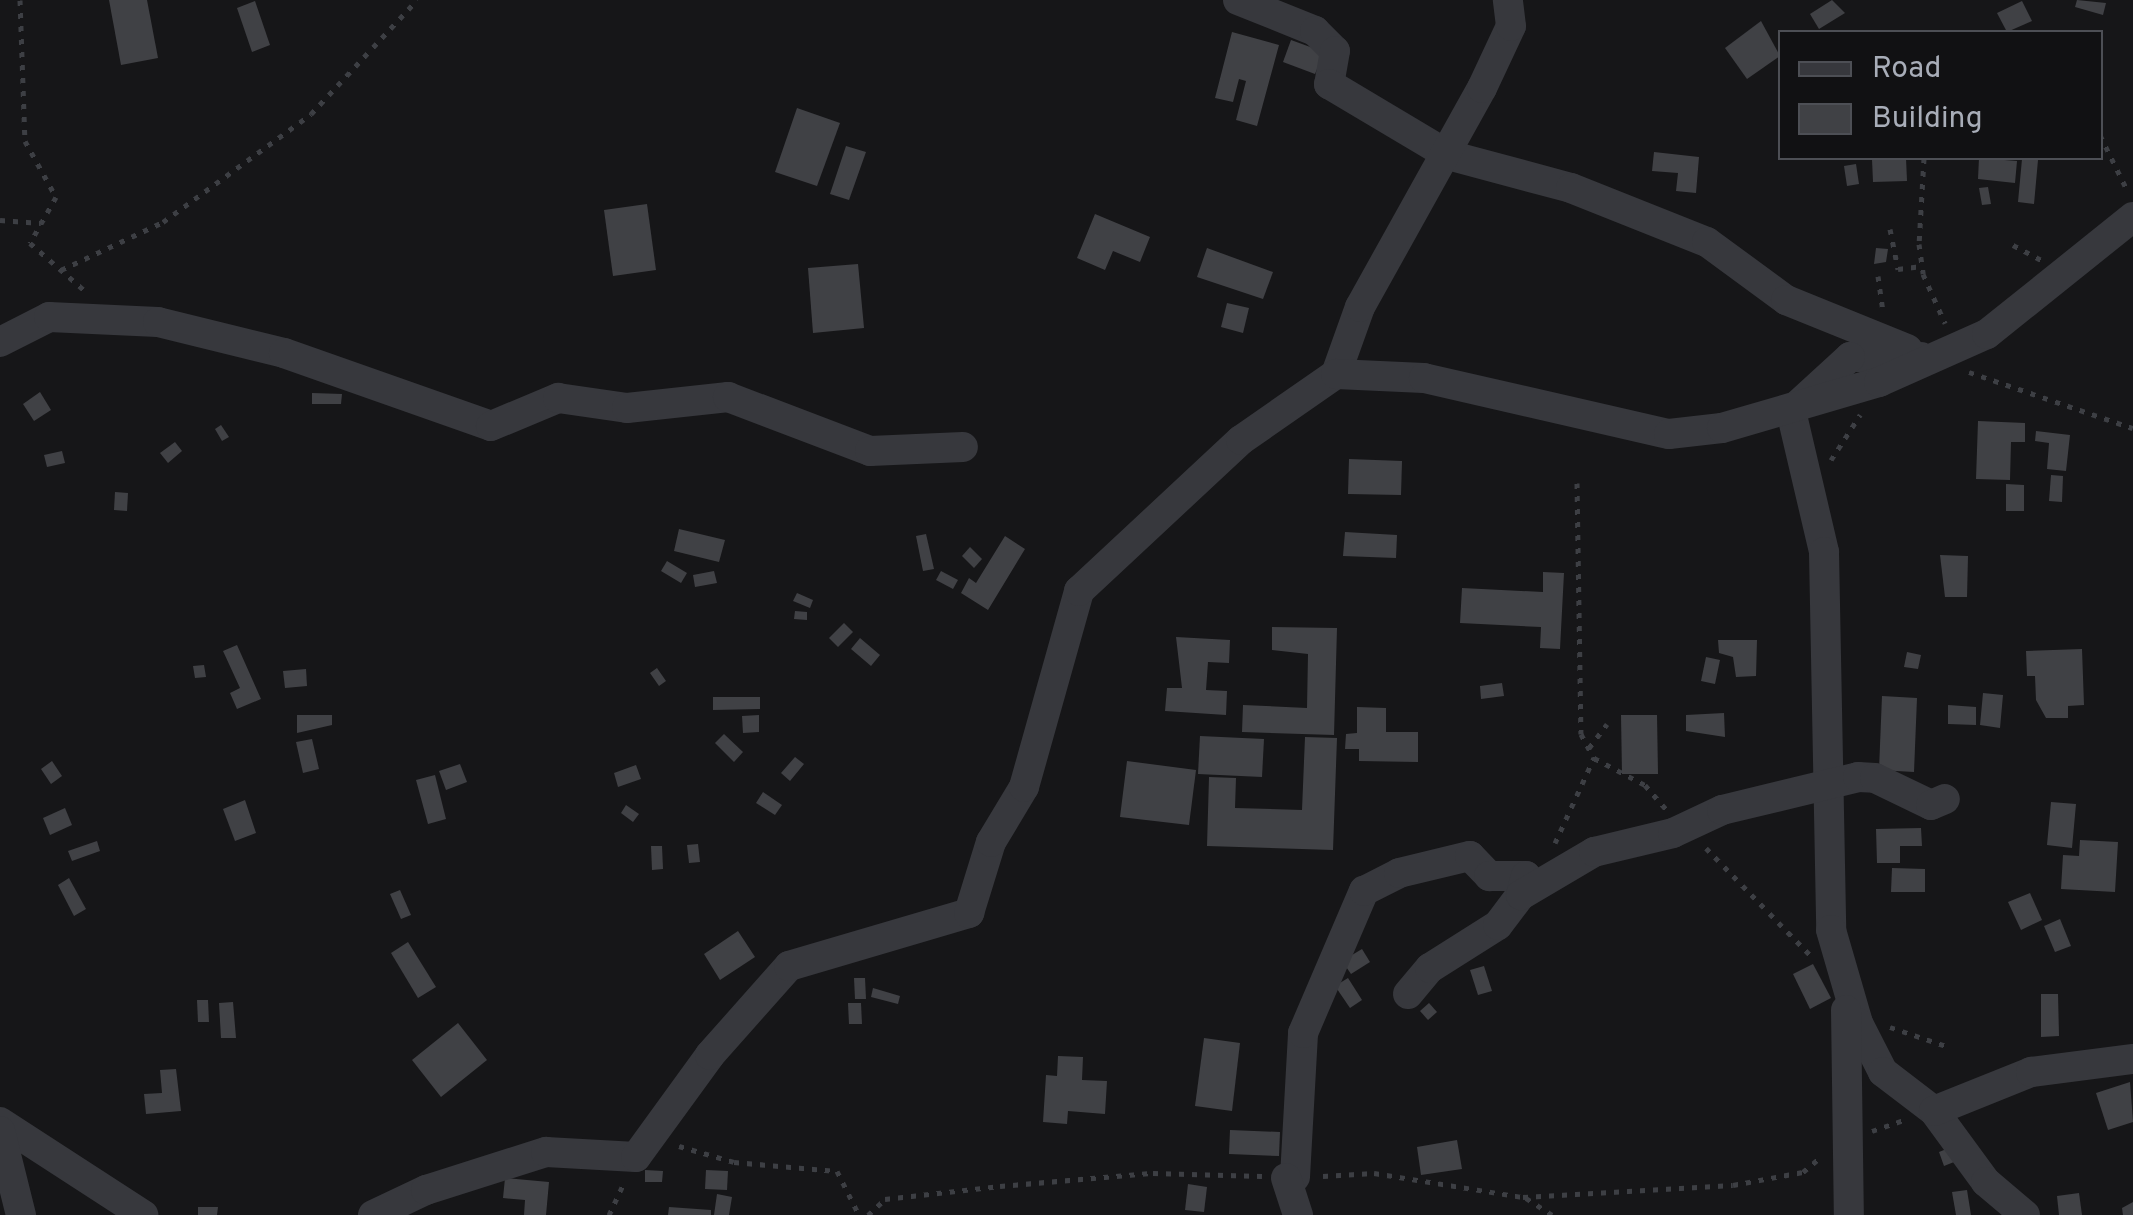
<!DOCTYPE html>
<html>
<head>
<meta charset="utf-8">
<style>
  body { margin:0 }
  #map { position:relative; width:2133px; height:1215px; overflow:hidden; background:#161618; font-family:Overpass,sans-serif }
  div>[style] { position:absolute }
  [style*='--x'] { left:calc(var(--x)*1px); top:calc(var(--y)*1px); width:calc(var(--w)*1px); rotate:calc(var(--a)*1deg) }
  .building>* { inset:0; background:#404145 }
  .path>* { height:5px; margin-top:-2.5px; transform-origin:0; background:repeating-linear-gradient(90deg,#3d3f44 0 5px,transparent 0 13px) }
  .minor>* { height:30px; margin:-15px; padding:0 15px; transform-origin:15px; border-radius:15px; background:#37383d }
  span { translate:-50% -50%; white-space:nowrap; text-align:center; line-height:1.15; -webkit-text-stroke:8px #111113; paint-order:stroke }
  .legend { position:absolute; left:1778px; top:30px; width:325px; height:130px; box-sizing:border-box; background:#111113; border:2px solid #4d4f55; margin:0; padding:12px 18px; list-style:none; font-size:30px; color:#a8adb8 }
  .legend li { display:flex; align-items:center; gap:20px; height:50px }
  .legend b { width:50px; border:2px solid #4d4f55 }
</style>
</head>
<body>
<div id="map">
  <div class="building">
    <i style="clip-path:polygon(109px 0,147px 0,158px 58px,121px 65px)"></i>
    <i style="clip-path:polygon(1832px 0,1845px 13px,1819px 29px,1810px 14px)"></i>
    <i style="clip-path:polygon(2077px 0,2106px 3px,2103px 15px,2075px 7px)"></i>
    <i style="clip-path:polygon(255px 1px,270px 45px,252px 52px,237px 8px)"></i>
    <i style="clip-path:polygon(2022px 1px,2032px 21px,2007px 32px,1997px 13px)"></i>
    <i style="clip-path:polygon(1761px 21px,1780px 56px,1747px 79px,1725px 48px)"></i>
    <i style="clip-path:polygon(1232px 32px,1279px 45px,1257px 126px,1236px 120px,1246px 81px,1239px 79px,1233px 102px,1215px 98px)"></i>
    <i style="clip-path:polygon(1291px 40px,1324px 52px,1315px 74px,1283px 62px)"></i>
    <i style="clip-path:polygon(797px 108px,840px 123px,817px 186px,775px 172px)"></i>
    <i style="clip-path:polygon(846px 146px,866px 152px,849px 200px,830px 194px)"></i>
    <i style="clip-path:polygon(1654px 152px,1699px 157px,1696px 193px,1676px 191px,1678px 173px,1652px 171px)"></i>
    <i style="clip-path:polygon(1906px 158px,1907px 181px,1873px 182px,1872px 159px)"></i>
    <i style="clip-path:polygon(1979px 158px,2017px 161px,2015px 183px,1978px 179px)"></i>
    <i style="clip-path:polygon(2022px 159px,2038px 160px,2034px 204px,2018px 202px)"></i>
    <i style="clip-path:polygon(1856px 164px,1859px 184px,1847px 186px,1844px 166px)"></i>
    <i style="clip-path:polygon(1988px 187px,1991px 204px,1982px 205px,1979px 188px)"></i>
    <i style="clip-path:polygon(647px 204px,656px 270px,613px 276px,604px 210px)"></i>
    <i style="clip-path:polygon(1095px 214px,1150px 237px,1140px 262px,1113px 251px,1105px 270px,1077px 258px)"></i>
    <i style="clip-path:polygon(1207px 248px,1273px 272px,1263px 299px,1197px 277px)"></i>
    <i style="clip-path:polygon(1876px 248px,1888px 249px,1886px 262px,1874px 264px)"></i>
    <i style="clip-path:polygon(858px 264px,864px 328px,813px 333px,808px 268px)"></i>
    <i style="clip-path:polygon(1227px 303px,1249px 308px,1243px 333px,1221px 327px)"></i>
    <i style="clip-path:polygon(40px 392px,51px 410px,34px 421px,23px 404px)"></i>
    <i style="clip-path:polygon(312px 393px,342px 394px,341px 404px,312px 404px)"></i>
    <i style="clip-path:polygon(1978px 421px,2025px 423px,2025px 442px,2011px 442px,2010px 480px,1976px 479px)"></i>
    <i style="clip-path:polygon(221px 425px,229px 437px,222px 441px,215px 429px)"></i>
    <i style="clip-path:polygon(2036px 431px,2070px 435px,2066px 471px,2047px 469px,2049px 443px,2035px 441px)"></i>
    <i style="clip-path:polygon(175px 442px,182px 451px,168px 463px,160px 453px)"></i>
    <i style="clip-path:polygon(62px 451px,65px 463px,47px 467px,44px 455px)"></i>
    <i style="clip-path:polygon(1349px 459px,1402px 461px,1401px 495px,1348px 494px)"></i>
    <i style="clip-path:polygon(2051px 475px,2063px 476px,2062px 502px,2049px 501px)"></i>
    <i style="clip-path:polygon(2006px 484px,2024px 485px,2024px 511px,2006px 511px)"></i>
    <i style="clip-path:polygon(115px 492px,128px 493px,127px 511px,114px 510px)"></i>
    <i style="clip-path:polygon(679px 529px,725px 540px,719px 562px,674px 551px)"></i>
    <i style="clip-path:polygon(1345px 532px,1397px 535px,1396px 558px,1343px 556px)"></i>
    <i style="clip-path:polygon(926px 534px,934px 569px,923px 571px,916px 536px)"></i>
    <i style="clip-path:polygon(1005px 536px,1025px 549px,988px 610px,961px 593px,969px 578px,976px 583px)"></i>
    <i style="clip-path:polygon(970px 547px,982px 559px,974px 568px,962px 556px)"></i>
    <i style="clip-path:polygon(1940px 555px,1968px 556px,1967px 597px,1945px 597px)"></i>
    <i style="clip-path:polygon(667px 561px,687px 573px,681px 583px,661px 571px)"></i>
    <i style="clip-path:polygon(714px 571px,717px 583px,695px 587px,693px 575px)"></i>
    <i style="clip-path:polygon(941px 571px,958px 580px,953px 589px,936px 580px)"></i>
    <i style="clip-path:polygon(1543px 572px,1564px 573px,1560px 649px,1540px 648px,1541px 627px,1460px 623px,1462px 588px,1543px 592px)"></i>
    <i style="clip-path:polygon(797px 593px,813px 600px,810px 608px,793px 601px)"></i>
    <i style="clip-path:polygon(795px 611px,807px 612px,807px 620px,794px 619px)"></i>
    <i style="clip-path:polygon(844px 623px,853px 632px,838px 647px,829px 638px)"></i>
    <i style="clip-path:polygon(1272px 627px,1337px 628px,1334px 735px,1242px 732px,1243px 705px,1307px 708px,1308px 654px,1272px 650px)"></i>
    <i style="clip-path:polygon(1176px 637px,1230px 640px,1229px 663px,1208px 662px,1206px 690px,1227px 691px,1226px 715px,1165px 711px,1167px 688px,1182px 688px)"></i>
    <i style="clip-path:polygon(860px 638px,880px 655px,871px 666px,851px 649px)"></i>
    <i style="clip-path:polygon(1718px 640px,1757px 640px,1756px 676px,1736px 677px,1733px 657px,1719px 653px)"></i>
    <i style="clip-path:polygon(237px 645px,261px 699px,237px 709px,230px 693px,240px 688px,223px 651px)"></i>
    <i style="clip-path:polygon(2082px 649px,2084px 705px,2068px 706px,2068px 718px,2046px 718px,2036px 700px,2035px 676px,2027px 676px,2026px 651px)"></i>
    <i style="clip-path:polygon(1907px 652px,1921px 655px,1918px 669px,1904px 667px)"></i>
    <i style="clip-path:polygon(1706px 657px,1720px 660px,1715px 684px,1701px 681px)"></i>
    <i style="clip-path:polygon(204px 665px,206px 677px,195px 678px,193px 666px)"></i>
    <i style="clip-path:polygon(657px 668px,666px 681px,659px 686px,650px 673px)"></i>
    <i style="clip-path:polygon(306px 669px,307px 686px,285px 688px,283px 671px)"></i>
    <i style="clip-path:polygon(1502px 683px,1504px 696px,1481px 699px,1480px 686px)"></i>
    <i style="clip-path:polygon(1983px 693px,2003px 695px,2000px 728px,1980px 725px)"></i>
    <i style="clip-path:polygon(1882px 696px,1917px 698px,1914px 772px,1879px 770px)"></i>
    <i style="clip-path:polygon(713px 697px,760px 697px,760px 709px,713px 710px)"></i>
    <i style="clip-path:polygon(1948px 705px,1976px 707px,1976px 725px,1948px 724px)"></i>
    <i style="clip-path:polygon(1357px 707px,1386px 708px,1386px 732px,1418px 732px,1418px 762px,1359px 761px,1359px 749px,1345px 749px,1346px 734px,1357px 733px)"></i>
    <i style="clip-path:polygon(1724px 713px,1725px 737px,1686px 731px,1686px 715px)"></i>
    <i style="clip-path:polygon(297px 715px,332px 715px,332px 725px,297px 733px)"></i>
    <i style="clip-path:polygon(759px 715px,759px 732px,743px 733px,742px 716px)"></i>
    <i style="clip-path:polygon(1621px 715px,1657px 715px,1658px 774px,1622px 774px)"></i>
    <i style="clip-path:polygon(724px 734px,743px 752px,734px 762px,715px 743px)"></i>
    <i style="clip-path:polygon(1200px 736px,1264px 739px,1262px 777px,1198px 774px)"></i>
    <i style="clip-path:polygon(1305px 737px,1337px 738px,1333px 850px,1207px 846px,1209px 777px,1236px 778px,1235px 808px,1302px 810px)"></i>
    <i style="clip-path:polygon(312px 739px,319px 769px,303px 773px,296px 742px)"></i>
    <i style="clip-path:polygon(795px 757px,804px 764px,790px 781px,781px 773px)"></i>
    <i style="clip-path:polygon(52px 761px,62px 776px,51px 784px,41px 769px)"></i>
    <i style="clip-path:polygon(1127px 761px,1196px 770px,1189px 825px,1120px 817px)"></i>
    <i style="clip-path:polygon(460px 764px,467px 782px,446px 790px,439px 771px)"></i>
    <i style="clip-path:polygon(636px 765px,641px 779px,618px 787px,614px 773px)"></i>
    <i style="clip-path:polygon(435px 775px,446px 819px,428px 824px,416px 780px)"></i>
    <i style="clip-path:polygon(763px 792px,782px 805px,775px 815px,756px 803px)"></i>
    <i style="clip-path:polygon(245px 800px,256px 833px,235px 841px,223px 809px)"></i>
    <i style="clip-path:polygon(2051px 802px,2076px 804px,2072px 848px,2047px 845px)"></i>
    <i style="clip-path:polygon(626px 805px,639px 814px,633px 822px,621px 813px)"></i>
    <i style="clip-path:polygon(65px 808px,72px 825px,50px 835px,43px 818px)"></i>
    <i style="clip-path:polygon(1921px 828px,1922px 846px,1900px 846px,1900px 863px,1877px 863px,1876px 829px)"></i>
    <i style="clip-path:polygon(2080px 840px,2118px 842px,2115px 892px,2061px 889px,2063px 855px,2079px 856px)"></i>
    <i style="clip-path:polygon(97px 841px,100px 851px,72px 861px,68px 851px)"></i>
    <i style="clip-path:polygon(698px 844px,700px 862px,689px 863px,687px 845px)"></i>
    <i style="clip-path:polygon(651px 846px,662px 846px,663px 869px,652px 870px)"></i>
    <i style="clip-path:polygon(1892px 868px,1925px 869px,1925px 892px,1891px 892px)"></i>
    <i style="clip-path:polygon(69px 878px,86px 909px,74px 916px,58px 885px)"></i>
    <i style="clip-path:polygon(400px 890px,411px 915px,401px 919px,390px 894px)"></i>
    <i style="clip-path:polygon(2030px 893px,2042px 920px,2021px 930px,2008px 902px)"></i>
    <i style="clip-path:polygon(2060px 919px,2071px 946px,2055px 952px,2044px 926px)"></i>
    <i style="clip-path:polygon(738px 931px,755px 957px,720px 980px,704px 954px)"></i>
    <i style="clip-path:polygon(408px 942px,436px 987px,418px 998px,391px 953px)"></i>
    <i style="clip-path:polygon(1362px 949px,1370px 962px,1351px 974px,1342px 961px)"></i>
    <i style="clip-path:polygon(1813px 964px,1831px 998px,1810px 1009px,1793px 974px)"></i>
    <i style="clip-path:polygon(1484px 966px,1492px 991px,1478px 995px,1470px 970px)"></i>
    <i style="clip-path:polygon(854px 978px,865px 978px,866px 999px,855px 999px)"></i>
    <i style="clip-path:polygon(1348px 978px,1362px 1000px,1350px 1008px,1335px 986px)"></i>
    <i style="clip-path:polygon(873px 988px,900px 996px,898px 1004px,871px 997px)"></i>
    <i style="clip-path:polygon(2041px 994px,2058px 994px,2059px 1036px,2041px 1037px)"></i>
    <i style="clip-path:polygon(197px 1000px,208px 1000px,209px 1022px,198px 1022px)"></i>
    <i style="clip-path:polygon(233px 1002px,236px 1038px,221px 1038px,219px 1003px)"></i>
    <i style="clip-path:polygon(848px 1003px,861px 1003px,862px 1024px,849px 1024px)"></i>
    <i style="clip-path:polygon(1429px 1003px,1437px 1012px,1428px 1020px,1420px 1011px)"></i>
    <i style="clip-path:polygon(458px 1023px,487px 1060px,441px 1097px,412px 1060px)"></i>
    <i style="clip-path:polygon(1204px 1038px,1240px 1043px,1232px 1111px,1195px 1106px)"></i>
    <i style="clip-path:polygon(1058px 1056px,1083px 1057px,1082px 1080px,1107px 1081px,1105px 1114px,1068px 1111px,1067px 1124px,1043px 1122px,1046px 1075px,1057px 1076px)"></i>
    <i style="clip-path:polygon(176px 1069px,181px 1111px,146px 1114px,144px 1094px,162px 1093px,160px 1070px)"></i>
    <i style="clip-path:polygon(2130px 1082px,2133px 1122px,2108px 1130px,2096px 1093px)"></i>
    <i style="clip-path:polygon(1230px 1130px,1280px 1132px,1279px 1156px,1229px 1154px)"></i>
    <i style="clip-path:polygon(1457px 1140px,1462px 1169px,1421px 1175px,1417px 1147px)"></i>
    <i style="clip-path:polygon(1949px 1148px,1954px 1162px,1944px 1166px,1939px 1152px)"></i>
    <i style="clip-path:polygon(645px 1170px,663px 1171px,662px 1182px,645px 1182px)"></i>
    <i style="clip-path:polygon(706px 1170px,728px 1171px,727px 1190px,705px 1189px)"></i>
    <i style="clip-path:polygon(505px 1178px,549px 1182px,546px 1215px,524px 1215px,525px 1200px,503px 1198px)"></i>
    <i style="clip-path:polygon(1188px 1184px,1207px 1187px,1204px 1212px,1185px 1210px)"></i>
    <i style="clip-path:polygon(1967px 1190px,1971px 1215px,1956px 1215px,1952px 1192px)"></i>
    <i style="clip-path:polygon(2079px 1193px,2082px 1215px,2059px 1215px,2057px 1196px)"></i>
    <i style="clip-path:polygon(717px 1194px,732px 1197px,729px 1215px,714px 1215px)"></i>
    <i style="clip-path:polygon(2133px 1202px,2133px 1215px,2123px 1215px,2122px 1208px)"></i>
    <i style="clip-path:polygon(198px 1207px,218px 1207px,217px 1215px,198px 1215px)"></i>
    <i style="clip-path:polygon(669px 1207px,711px 1210px,711px 1215px,668px 1215px)"></i>
  </div>
  <div class="path">
    <i style="--x:20;--y:0;--w:141;--a:88"></i>
    <i style="--x:25;--y:141;--w:64;--a:61"></i>
    <i style="--x:56;--y:197;--w:53;--a:119.5"></i>
    <i style="--x:30;--y:243;--w:73;--a:41.1"></i>
    <i style="--x:2100;--y:135;--w:64;--a:63.8"></i>
    <i style="--x:1924;--y:158;--w:86;--a:93.3"></i>
    <i style="--x:1919;--y:244;--w:30;--a:82"></i>
    <i style="--x:1923;--y:274;--w:54;--a:65.8"></i>
    <i style="--x:0;--y:220;--w:41;--a:4.2"></i>
    <i style="--x:1890;--y:229;--w:41;--a:78.7"></i>
    <i style="--x:1898;--y:269;--w:24;--a:-7"></i>
    <i style="--x:2013;--y:245;--w:32;--a:28"></i>
    <i style="--x:61;--y:270;--w:113;--a:-25.2"></i>
    <i style="--x:163;--y:222;--w:183;--a:-36.1"></i>
    <i style="--x:311;--y:114;--w:156;--a:-47.1"></i>
    <i style="--x:1878;--y:276;--w:37;--a:82"></i>
    <i style="--x:1969;--y:372;--w:173;--a:18.9"></i>
    <i style="--x:1831;--y:460;--w:54;--a:-57.2"></i>
    <i style="--x:1577;--y:483;--w:251;--a:89.1"></i>
    <i style="--x:1581;--y:734;--w:27;--a:62"></i>
    <i style="--x:1594;--y:758;--w:58;--a:27.9"></i>
    <i style="--x:1645;--y:785;--w:32;--a:49"></i>
    <i style="--x:1589;--y:748;--w:30;--a:-53"></i>
    <i style="--x:1555;--y:843;--w:94;--a:-65.4"></i>
    <i style="--x:1706;--y:848;--w:149;--a:45.8"></i>
    <i style="--x:1890;--y:1027;--w:62;--a:18.7"></i>
    <i style="--x:1872;--y:1131;--w:34;--a:-19"></i>
    <i style="--x:679;--y:1146;--w:57;--a:16.2"></i>
    <i style="--x:734;--y:1162;--w:103;--a:5"></i>
    <i style="--x:837;--y:1171;--w:49;--a:63.4"></i>
    <i style="--x:1323;--y:1176;--w:51;--a:-3.4"></i>
    <i style="--x:1374;--y:1173;--w:151;--a:9.2"></i>
    <i style="--x:1523;--y:1197;--w:210;--a:-3.3"></i>
    <i style="--x:1733;--y:1185;--w:71;--a:-10.5"></i>
    <i style="--x:1803;--y:1172;--w:25;--a:-40"></i>
    <i style="--x:1526;--y:1198;--w:31;--a:33"></i>
    <i style="--x:609;--y:1215;--w:35;--a:-65"></i>
    <i style="--x:868;--y:1215;--w:23;--a:-43"></i>
    <i style="--x:885;--y:1199;--w:116;--a:-6.4"></i>
    <i style="--x:1000;--y:1186;--w:154;--a:-4.9"></i>
    <i style="--x:1153;--y:1173;--w:109;--a:1.6"></i>
  </div>
  <div class="minor">
    <i style="--x:1238;--y:0;--w:83;--a:21.9"></i>
    <i style="--x:1315;--y:31;--w:28;--a:45"></i>
    <i style="--x:1335;--y:51;--w:34;--a:100"></i>
    <i style="--x:1329;--y:84;--w:139;--a:30.8"></i>
    <i style="--x:1448;--y:155;--w:127;--a:15"></i>
    <i style="--x:1571;--y:188;--w:146;--a:21.7"></i>
    <i style="--x:1707;--y:242;--w:98;--a:36.3"></i>
    <i style="--x:1786;--y:300;--w:131;--a:22"></i>
    <i style="--x:0;--y:342;--w:55;--a:-27"></i>
    <i style="--x:49;--y:317;--w:109;--a:2.6"></i>
    <i style="--x:158;--y:322;--w:130;--a:13.8"></i>
    <i style="--x:284;--y:353;--w:219;--a:19.4"></i>
    <i style="--x:491;--y:426;--w:73;--a:-22.7"></i>
    <i style="--x:558;--y:398;--w:70;--a:8.2"></i>
    <i style="--x:627;--y:408;--w:102;--a:-6.2"></i>
    <i style="--x:728;--y:397;--w:152;--a:20.8"></i>
    <i style="--x:870;--y:451;--w:93;--a:-2.5"></i>
    <i style="--x:1921;--y:357;--w:71;--a:180"></i>
    <i style="--x:1850;--y:357;--w:80;--a:137.5"></i>
    <i style="--x:1791;--y:411;--w:145;--a:76.8"></i>
    <i style="--x:1824;--y:552;--w:378;--a:88.9"></i>
    <i style="--x:1831;--y:930;--w:97;--a:73.8"></i>
    <i style="--x:1858;--y:1023;--w:55;--a:63"></i>
    <i style="--x:1883;--y:1072;--w:64;--a:37.4"></i>
    <i style="--x:1934;--y:1111;--w:88;--a:53.8"></i>
    <i style="--x:1986;--y:1182;--w:51;--a:40.2"></i>
    <i style="--x:1336;--y:374;--w:71;--a:-70.3"></i>
    <i style="--x:1360;--y:307;--w:251;--a:-60.9"></i>
    <i style="--x:1482;--y:88;--w:68;--a:-64.9"></i>
    <i style="--x:1511;--y:26;--w:26;--a:-97"></i>
    <i style="--x:1408;--y:994;--w:34;--a:-50"></i>
    <i style="--x:1430;--y:968;--w:80;--a:-32.3"></i>
    <i style="--x:1498;--y:925;--w:38;--a:-53"></i>
    <i style="--x:1846;--y:1010;--w:205;--a:89.2"></i>
    <i style="--x:1934;--y:1111;--w:105;--a:-21.9"></i>
    <i style="--x:2031;--y:1072;--w:103;--a:-7.3"></i>
    <i style="--x:0;--y:1122;--w:171;--a:33"></i>
    <i style="--x:0;--y:1131;--w:87;--a:76"></i>
    <i style="--x:1295;--y:1177;--w:144;--a:-86.8"></i>
    <i style="--x:1303;--y:1033;--w:155;--a:-66.8"></i>
    <i style="--x:1364;--y:891;--w:39;--a:-27"></i>
    <i style="--x:1399;--y:873;--w:73;--a:-13.5"></i>
    <i style="--x:1470;--y:856;--w:28;--a:46"></i>
    <i style="--x:1489;--y:876;--w:37;--a:0"></i>
    <i style="--x:1526;--y:876;--w:20;--a:105"></i>
    <i style="--x:1521;--y:895;--w:85;--a:-30.5"></i>
    <i style="--x:1594;--y:852;--w:81;--a:-13.5"></i>
    <i style="--x:1673;--y:833;--w:54;--a:-25.1"></i>
    <i style="--x:1722;--y:810;--w:140;--a:-13.6"></i>
    <i style="--x:1858;--y:777;--w:17;--a:3"></i>
    <i style="--x:1875;--y:778;--w:62;--a:25.7"></i>
    <i style="--x:1931;--y:805;--w:15;--a:-23"></i>
    <i style="--x:1286;--y:1178;--w:39;--a:72"></i>
    <i style="--x:373;--y:1215;--w:59;--a:-25.3"></i>
    <i style="--x:426;--y:1190;--w:126;--a:-17.6"></i>
    <i style="--x:546;--y:1152;--w:90;--a:3.2"></i>
    <i style="--x:636;--y:1157;--w:126;--a:-54"></i>
    <i style="--x:710;--y:1055;--w:119;--a:-48.4"></i>
    <i style="--x:789;--y:966;--w:188;--a:-16.4"></i>
    <i style="--x:969;--y:913;--w:74;--a:-72.8"></i>
    <i style="--x:991;--y:842;--w:64;--a:-59"></i>
    <i style="--x:1024;--y:787;--w:204;--a:-74.3"></i>
    <i style="--x:1079;--y:591;--w:221;--a:-43"></i>
    <i style="--x:1241;--y:440;--w:116;--a:-34.8"></i>
    <i style="--x:1336;--y:374;--w:88;--a:2.6"></i>
    <i style="--x:1424;--y:378;--w:251;--a:12.9"></i>
    <i style="--x:1669;--y:434;--w:53;--a:-6.5"></i>
    <i style="--x:1722;--y:428;--w:164;--a:-16.3"></i>
    <i style="--x:1879;--y:382;--w:118;--a:-24"></i>
    <i style="--x:1987;--y:334;--w:187;--a:-38.7"></i>
  </div>
  <ul class="legend">
  <li><b style="height:12px;background:#37383d"></b>Road</li>
  <li><b style="height:28px;background:#404145"></b>Building</li>
  </ul>
</div>
</body>
</html>
